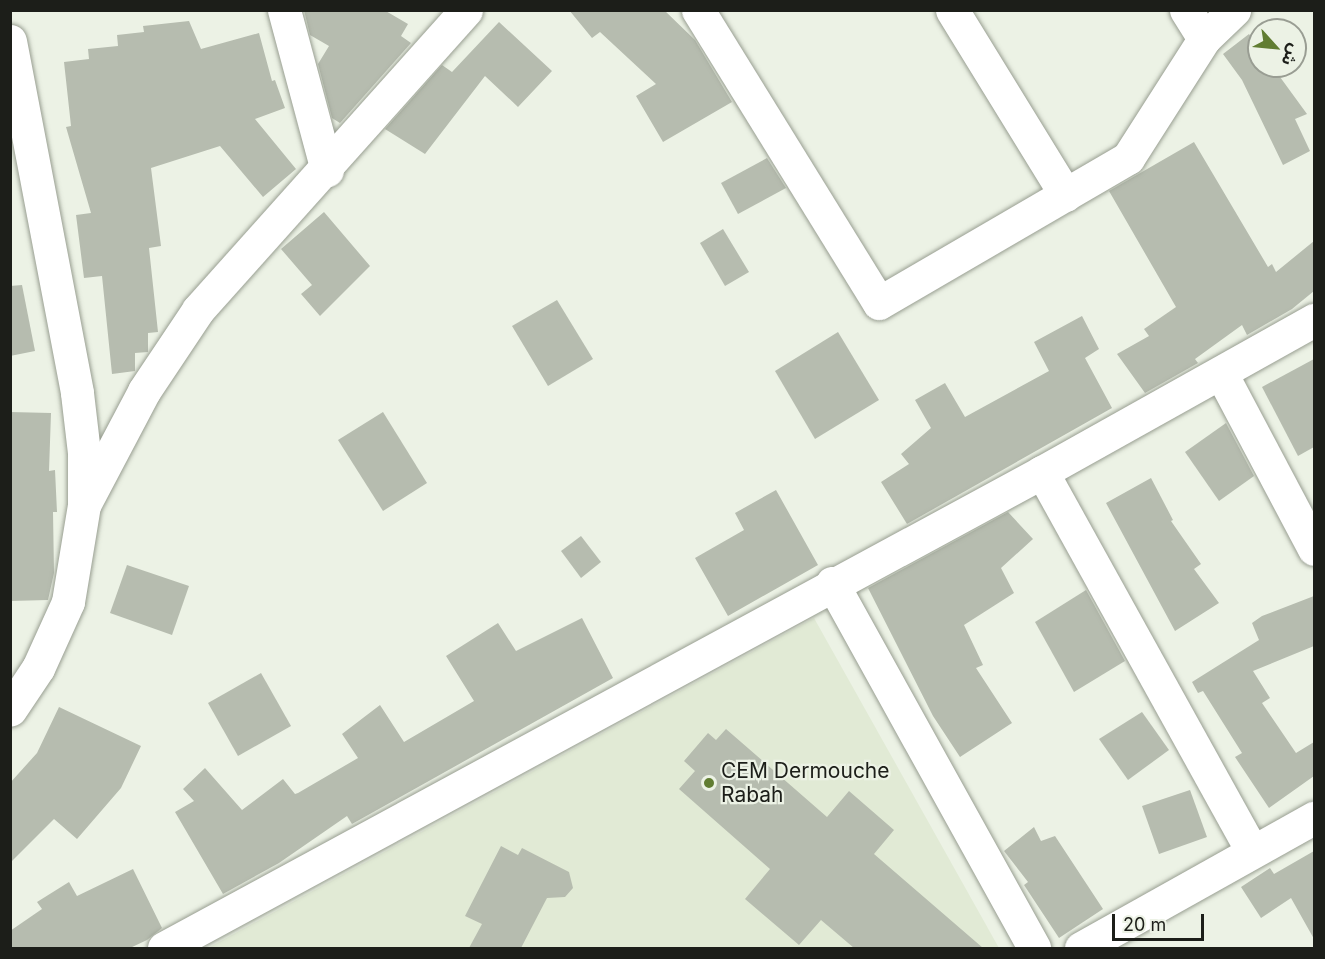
<!DOCTYPE html>
<html>
<head>
<meta charset="utf-8">
<style>
  body { margin:0 }
  #map { position:relative; width:1325px; height:959px; overflow:hidden; background:#ecf2e5; font-family:Inter,"Noto Sans Arabic",sans-serif }
  div>[style] { position:absolute }
  [style*='--x'] { left:calc(var(--x)*1px); top:calc(var(--y)*1px); width:calc(var(--w)*1px); rotate:calc(var(--a)*1deg) }
  .built>* { inset:0; background:#e1ead5 }
  .building>* { inset:0; background:#b6bcaf }
  .roads { filter:drop-shadow(0 0 2px #989e91) drop-shadow(0 0 2px #989e91) }
  .minor>* { height:33px; margin:-16.5px; padding:0 16.5px; transform-origin:16.5px; border-radius:16.5px; background:#fff }
  .primary>* { height:33px; margin:-16.5px; padding:0 16.5px; transform-origin:16.5px; border-radius:16.5px; background:#fff }
  .dots>* { width:16px; height:16px; translate:-50% -50%; box-sizing:border-box; border:3px solid #ecf2e5; border-radius:50% }
  span { translate:-50% -50%; white-space:nowrap; text-align:center; line-height:1.15; -webkit-text-stroke:4.5px #ecf2e5; paint-order:stroke }
  .poi-label { font-size:21px; color:#1c1e19 }
  .left { translate:0 -50%; text-align:left }
  .frame { position:absolute; inset:0; border:12px solid #1c1e19; pointer-events:none }
  .north { position:absolute; left:1247px; top:18px; width:60px; height:60px; box-sizing:border-box; background:#ecf2e5; border:2px solid #999d93; border-radius:50%; rotate:117deg; font-size:16px; font-weight:700; line-height:24px; text-align:center; color:#1c1e19 }
  .north::after { content:''; display:block; margin:auto; width:21px; height:27px; background:#617d32; clip-path:polygon(50% 0,100% 100%,50% 72%,0 100%) }
  .scale { position:absolute; left:1112px; top:914px; width:92px; height:27px; box-sizing:border-box; border:3px solid #1c1e19; border-top:0; padding-left:8px; font-size:18px; line-height:21px; white-space:nowrap; color:#1c1e19; -webkit-text-stroke:4px #ecf2e5; paint-order:stroke }
</style>
</head>
<body>
<div id="map">
  <div class="built">
    <i style="clip-path:polygon(814px 618px,999px 948px,208px 948px)"></i>
  </div>
  <div class="building">
    <i style="clip-path:polygon(304px 10px,384px 10px,408px 24px,401px 36px,411px 43px,340px 123px,332px 118px,318px 64px,329px 46px,310px 35px)"></i>
    <i style="clip-path:polygon(569px 10px,664px 10px,695px 40px,732px 102px,663px 142px,636px 96px,656px 84px,600px 32px,592px 38px)"></i>
    <i style="clip-path:polygon(189px 21px,201px 49px,259px 33px,272px 81px,275px 80px,285px 108px,255px 119px,296px 169px,263px 197px,220px 146px,151px 168px,161px 246px,149px 248px,158px 332px,148px 333px,148px 352px,135px 353px,135px 371px,112px 374px,102px 276px,84px 278px,76px 215px,91px 213px,66px 127px,71px 126px,64px 62px,89px 59px,88px 49px,118px 46px,117px 35px,144px 32px,143px 26px)"></i>
    <i style="clip-path:polygon(499px 22px,552px 71px,518px 107px,485px 76px,425px 154px,385px 129px,442px 65px,452px 72px)"></i>
    <i style="clip-path:polygon(1249px 34px,1259px 48px,1259px 66px,1272px 66px,1307px 114px,1295px 119px,1310px 151px,1283px 165px,1242px 80px,1223px 54px)"></i>
    <i style="clip-path:polygon(1194px 142px,1268px 267px,1272px 264px,1276px 272px,1314px 241px,1314px 291px,1292px 309px,1247px 335px,1242px 325px,1195px 359px,1198px 363px,1145px 393px,1117px 354px,1149px 336px,1144px 329px,1176px 307px,1109px 191px)"></i>
    <i style="clip-path:polygon(767px 158px,786px 188px,738px 214px,721px 183px)"></i>
    <i style="clip-path:polygon(324px 212px,370px 266px,320px 316px,301px 294px,312px 285px,281px 249px)"></i>
    <i style="clip-path:polygon(723px 229px,749px 272px,725px 286px,700px 243px)"></i>
    <i style="clip-path:polygon(22px 285px,35px 351px,10px 356px,10px 286px)"></i>
    <i style="clip-path:polygon(557px 300px,593px 359px,548px 386px,512px 326px)"></i>
    <i style="clip-path:polygon(1082px 316px,1099px 349px,1085px 358px,1112px 408px,907px 524px,881px 482px,909px 464px,901px 454px,931px 428px,915px 400px,945px 383px,965px 417px,1049px 371px,1034px 342px)"></i>
    <i style="clip-path:polygon(838px 332px,879px 400px,815px 439px,775px 371px)"></i>
    <i style="clip-path:polygon(1314px 359px,1314px 447px,1298px 456px,1262px 387px)"></i>
    <i style="clip-path:polygon(10px 412px,51px 413px,49px 471px,55px 470px,57px 512px,53px 512px,54px 573px,48px 600px,10px 601px)"></i>
    <i style="clip-path:polygon(383px 412px,427px 483px,383px 511px,338px 440px)"></i>
    <i style="clip-path:polygon(1226px 423px,1254px 476px,1219px 501px,1185px 452px)"></i>
    <i style="clip-path:polygon(1151px 478px,1173px 520px,1171px 521px,1201px 564px,1194px 569px,1219px 603px,1175px 631px,1106px 503px)"></i>
    <i style="clip-path:polygon(776px 490px,818px 565px,728px 616px,695px 558px,744px 530px,735px 513px)"></i>
    <i style="clip-path:polygon(1008px 512px,1033px 539px,1001px 568px,1014px 593px,964px 625px,983px 665px,976px 668px,1012px 723px,960px 757px,933px 716px,868px 588px)"></i>
    <i style="clip-path:polygon(581px 536px,601px 562px,581px 578px,561px 551px)"></i>
    <i style="clip-path:polygon(127px 565px,189px 586px,172px 635px,110px 613px)"></i>
    <i style="clip-path:polygon(1086px 590px,1125px 661px,1074px 692px,1035px 622px)"></i>
    <i style="clip-path:polygon(1314px 596px,1314px 646px,1253px 671px,1270px 698px,1262px 703px,1296px 753px,1314px 742px,1314px 776px,1269px 808px,1235px 757px,1242px 753px,1203px 691px,1198px 693px,1192px 682px,1259px 640px,1252px 623px,1262px 616px)"></i>
    <i style="clip-path:polygon(582px 618px,613px 678px,352px 824px,347px 816px,279px 863px,223px 894px,175px 812px,194px 801px,183px 789px,205px 768px,242px 810px,283px 779px,295px 794px,298px 793px,358px 758px,342px 734px,380px 705px,404px 742px,474px 701px,446px 656px,498px 623px,516px 651px)"></i>
    <i style="clip-path:polygon(261px 673px,291px 726px,238px 756px,208px 703px)"></i>
    <i style="clip-path:polygon(59px 707px,141px 746px,121px 788px,77px 839px,54px 819px,10px 863px,10px 783px,37px 753px)"></i>
    <i style="clip-path:polygon(1142px 712px,1169px 750px,1128px 780px,1099px 739px)"></i>
    <i style="clip-path:polygon(726px 729px,827px 817px,849px 791px,894px 830px,874px 854px,983px 948px,854px 948px,821px 920px,799px 945px,745px 899px,770px 869px,679px 789px,695px 771px,684px 761px,708px 733px,716px 740px)"></i>
    <i style="clip-path:polygon(1190px 790px,1207px 837px,1159px 854px,1142px 806px)"></i>
    <i style="clip-path:polygon(1034px 827px,1041px 841px,1055px 836px,1103px 909px,1059px 938px,1024px 885px,1028px 882px,1004px 851px)"></i>
    <i style="clip-path:polygon(501px 846px,518px 855px,522px 848px,569px 872px,573px 888px,565px 897px,547px 898px,521px 948px,469px 948px,482px 924px,465px 916px)"></i>
    <i style="clip-path:polygon(1314px 851px,1314px 939px,1291px 898px,1261px 918px,1241px 887px,1270px 868px,1274px 874px)"></i>
    <i style="clip-path:polygon(133px 869px,162px 928px,147px 940px,130px 948px,10px 948px,10px 931px,42px 909px,37px 902px,69px 882px,77px 896px)"></i>
  </div>
  <div class="roads">
    <div class="minor">
      <i style="--x:284;--y:10;--w:166;--a:75"></i>
      <i style="--x:698;--y:10;--w:344;--a:58.3"></i>
      <i style="--x:879;--y:303;--w:288;--a:-30.2"></i>
      <i style="--x:1128;--y:158;--w:141;--a:-57.4"></i>
      <i style="--x:1204;--y:39;--w:42;--a:-44"></i>
      <i style="--x:952;--y:10;--w:217;--a:58.4"></i>
      <i style="--x:1186;--y:10;--w:34;--a:58"></i>
      <i style="--x:1221;--y:373;--w:199;--a:62.1"></i>
      <i style="--x:1042;--y:472;--w:433;--a:61"></i>
      <i style="--x:84;--y:505;--w:129;--a:-62.2"></i>
      <i style="--x:144;--y:391;--w:97;--a:-56.3"></i>
      <i style="--x:198;--y:310;--w:402;--a:-48.2"></i>
      <i style="--x:832;--y:583;--w:417;--a:61"></i>
      <i style="--x:164;--y:948;--w:999;--a:-28.46"></i>
      <i style="--x:1042;--y:472;--w:312;--a:-29.2"></i>
      <i style="--x:1081;--y:948;--w:267;--a:-29.2"></i>
    </div>
    <div class="primary">
      <i style="--x:10;--y:41;--w:358;--a:79.2"></i>
      <i style="--x:77;--y:393;--w:60;--a:83.3"></i>
      <i style="--x:84;--y:453;--w:52;--a:90"></i>
      <i style="--x:84;--y:505;--w:98;--a:99.4"></i>
      <i style="--x:68;--y:602;--w:72;--a:114.4"></i>
      <i style="--x:38;--y:668;--w:50;--a:123.7"></i>
    </div>
  </div>
  <div class="dots">
    <i style="left:709px;top:783px;background:#617d32"></i>
  </div>
  <div class="poi-label">
    <span class="left" style="left:721px;top:783px">CEM Dermouche<br>Rabah</span>
  </div>
  <div class="frame"></div>
  <div class="north">ش</div>
  <div class="scale">20 m</div>
</div>
</body>
</html>
